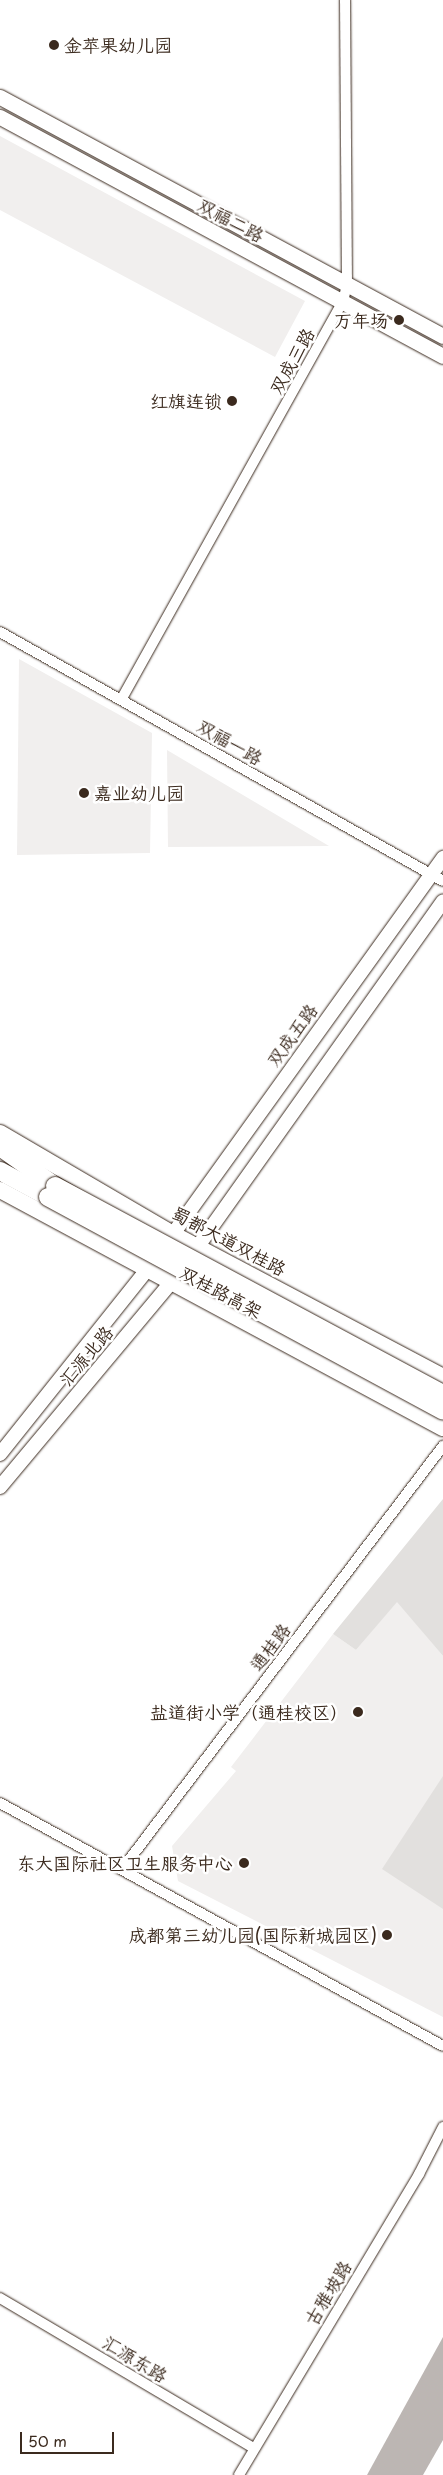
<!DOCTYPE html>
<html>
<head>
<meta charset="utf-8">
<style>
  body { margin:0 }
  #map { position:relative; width:443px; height:2475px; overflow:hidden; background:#fff; font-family:"Playpen Sans","LXGW WenKai TC",sans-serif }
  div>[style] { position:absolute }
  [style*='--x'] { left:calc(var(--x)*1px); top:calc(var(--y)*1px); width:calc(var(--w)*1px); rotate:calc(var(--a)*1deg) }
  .built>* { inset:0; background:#f1efee }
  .green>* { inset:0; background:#e2e0de }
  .water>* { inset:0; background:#bcb6b3 }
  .roads { filter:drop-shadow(0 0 1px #3b2a1e) drop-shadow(0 0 1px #3b2a1e) }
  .minor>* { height:10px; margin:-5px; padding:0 5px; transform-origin:5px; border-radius:5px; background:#fff }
  .tertiary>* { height:14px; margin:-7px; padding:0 7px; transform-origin:7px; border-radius:7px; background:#fff }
  .secondary>* { height:15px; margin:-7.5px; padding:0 7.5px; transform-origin:7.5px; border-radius:7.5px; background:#fff }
  .primary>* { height:16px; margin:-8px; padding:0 8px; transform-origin:8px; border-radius:8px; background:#fff }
  .trunk>* { height:18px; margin:-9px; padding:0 9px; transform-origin:9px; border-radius:9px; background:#fff }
  .bridges { filter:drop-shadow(0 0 1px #3b2a1e) drop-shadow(0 0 1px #3b2a1e) }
  .trunk-bridge>* { height:18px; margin:-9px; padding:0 9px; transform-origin:9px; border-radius:9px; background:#fff }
  .dots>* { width:14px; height:14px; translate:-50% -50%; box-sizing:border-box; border:2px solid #fff; border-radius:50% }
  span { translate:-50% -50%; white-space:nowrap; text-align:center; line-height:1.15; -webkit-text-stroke:5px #fff; paint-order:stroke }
  .poi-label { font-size:18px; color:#3b2a1e }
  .left { translate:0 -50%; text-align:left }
  .right { translate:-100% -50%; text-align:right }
  .street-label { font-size:18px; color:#3b2a1e }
  .scale { position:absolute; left:20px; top:2432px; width:94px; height:22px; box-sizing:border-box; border:2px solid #3b2a1e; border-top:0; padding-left:6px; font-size:15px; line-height:18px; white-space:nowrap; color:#3b2a1e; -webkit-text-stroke:4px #fff; paint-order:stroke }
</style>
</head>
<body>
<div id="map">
  <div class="built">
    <i style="clip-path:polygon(0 136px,305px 301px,275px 357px,0 210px)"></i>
    <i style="clip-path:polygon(19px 659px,152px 733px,150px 853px,17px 855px)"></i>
    <i style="clip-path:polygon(167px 750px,329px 846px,168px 847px)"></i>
    <i style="clip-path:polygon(397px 1601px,443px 1656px,443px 2017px,178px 1881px,172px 1846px,236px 1771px,231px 1767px,333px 1634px,356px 1650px)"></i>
  </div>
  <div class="green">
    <i style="clip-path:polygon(443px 1499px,443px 1656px,397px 1602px,356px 1650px,333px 1634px)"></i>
    <i style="clip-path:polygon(443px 1776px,443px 1909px,382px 1869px)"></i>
  </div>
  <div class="water">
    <i style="clip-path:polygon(443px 2337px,443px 2440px,423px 2475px,367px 2475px)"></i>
  </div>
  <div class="roads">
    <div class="minor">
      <i style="--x:0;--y:632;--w:508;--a:29.34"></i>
      <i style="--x:121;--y:700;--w:457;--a:-60.9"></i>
      <i style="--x:343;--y:301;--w:16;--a:-76"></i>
      <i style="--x:347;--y:285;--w:285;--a:-90.4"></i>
      <i style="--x:0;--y:1803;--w:505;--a:28.75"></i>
      <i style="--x:123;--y:1868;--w:530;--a:-52.83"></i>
      <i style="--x:0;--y:2298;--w:295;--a:30.6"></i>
      <i style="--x:239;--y:2475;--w:351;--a:-59.1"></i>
      <i style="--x:419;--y:2174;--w:53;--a:-62.9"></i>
    </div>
    <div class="tertiary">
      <i style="--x:168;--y:1241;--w:472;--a:-54.3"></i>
      <i style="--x:191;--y:1256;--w:435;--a:-54.6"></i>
      <i style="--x:0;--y:1454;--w:247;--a:-51.4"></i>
      <i style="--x:0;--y:1487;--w:276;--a:-50.1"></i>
    </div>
    <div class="secondary">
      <i style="--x:0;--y:97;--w:503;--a:28.35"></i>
      <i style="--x:0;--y:117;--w:503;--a:28.35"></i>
    </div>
    <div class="primary">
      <i style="--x:0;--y:1133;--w:200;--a:30.3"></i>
      <i style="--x:173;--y:1234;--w:306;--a:27.9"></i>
      <i style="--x:0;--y:1190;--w:503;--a:28.25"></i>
    </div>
    <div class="trunk">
      <i style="--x:0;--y:1147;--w:67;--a:35.3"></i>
      <i style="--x:0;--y:1171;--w:55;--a:28.4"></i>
    </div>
  </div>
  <div class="bridges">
    <div class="trunk-bridge">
      <i style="--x:55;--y:1186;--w:440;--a:28.2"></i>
      <i style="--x:48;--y:1197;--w:449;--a:28.4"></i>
    </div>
  </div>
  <div class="dots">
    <i style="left:54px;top:45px;background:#3b2a1e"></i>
    <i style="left:399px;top:320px;background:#3b2a1e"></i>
    <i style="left:232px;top:401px;background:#3b2a1e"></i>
    <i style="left:84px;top:793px;background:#3b2a1e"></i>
    <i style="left:358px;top:1712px;background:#3b2a1e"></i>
    <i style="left:244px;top:1863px;background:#3b2a1e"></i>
    <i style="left:387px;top:1935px;background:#3b2a1e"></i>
  </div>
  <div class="poi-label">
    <span class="left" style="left:64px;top:45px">金苹果幼儿园</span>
    <span class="right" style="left:388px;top:320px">万年场</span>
    <span class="right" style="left:222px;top:401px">红旗连锁</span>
    <span class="left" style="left:94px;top:793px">嘉业幼儿园</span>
    <span class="right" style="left:348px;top:1712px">盐道街小学（通桂校区）</span>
    <span class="right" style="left:233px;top:1863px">东大国际社区卫生服务中心</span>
    <span class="right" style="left:377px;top:1935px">成都第三幼儿园(国际新城园区)</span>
  </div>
  <div class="street-label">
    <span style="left:231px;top:220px;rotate:28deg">双福二路</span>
    <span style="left:292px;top:361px;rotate:-61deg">双成三路</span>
    <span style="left:230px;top:742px;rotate:30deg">双福一路</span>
    <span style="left:292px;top:1035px;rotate:-54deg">双成五路</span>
    <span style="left:229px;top:1241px;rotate:28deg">蜀都大道双桂路</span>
    <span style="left:221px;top:1292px;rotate:28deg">双桂路高架</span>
    <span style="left:86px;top:1356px;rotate:-50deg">汇源北路</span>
    <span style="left:270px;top:1647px;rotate:-53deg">通桂路</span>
    <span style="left:328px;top:2293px;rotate:-59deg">古雅坡路</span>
    <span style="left:135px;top:2359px;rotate:31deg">汇源东路</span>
  </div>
  <div class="scale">50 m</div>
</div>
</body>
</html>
